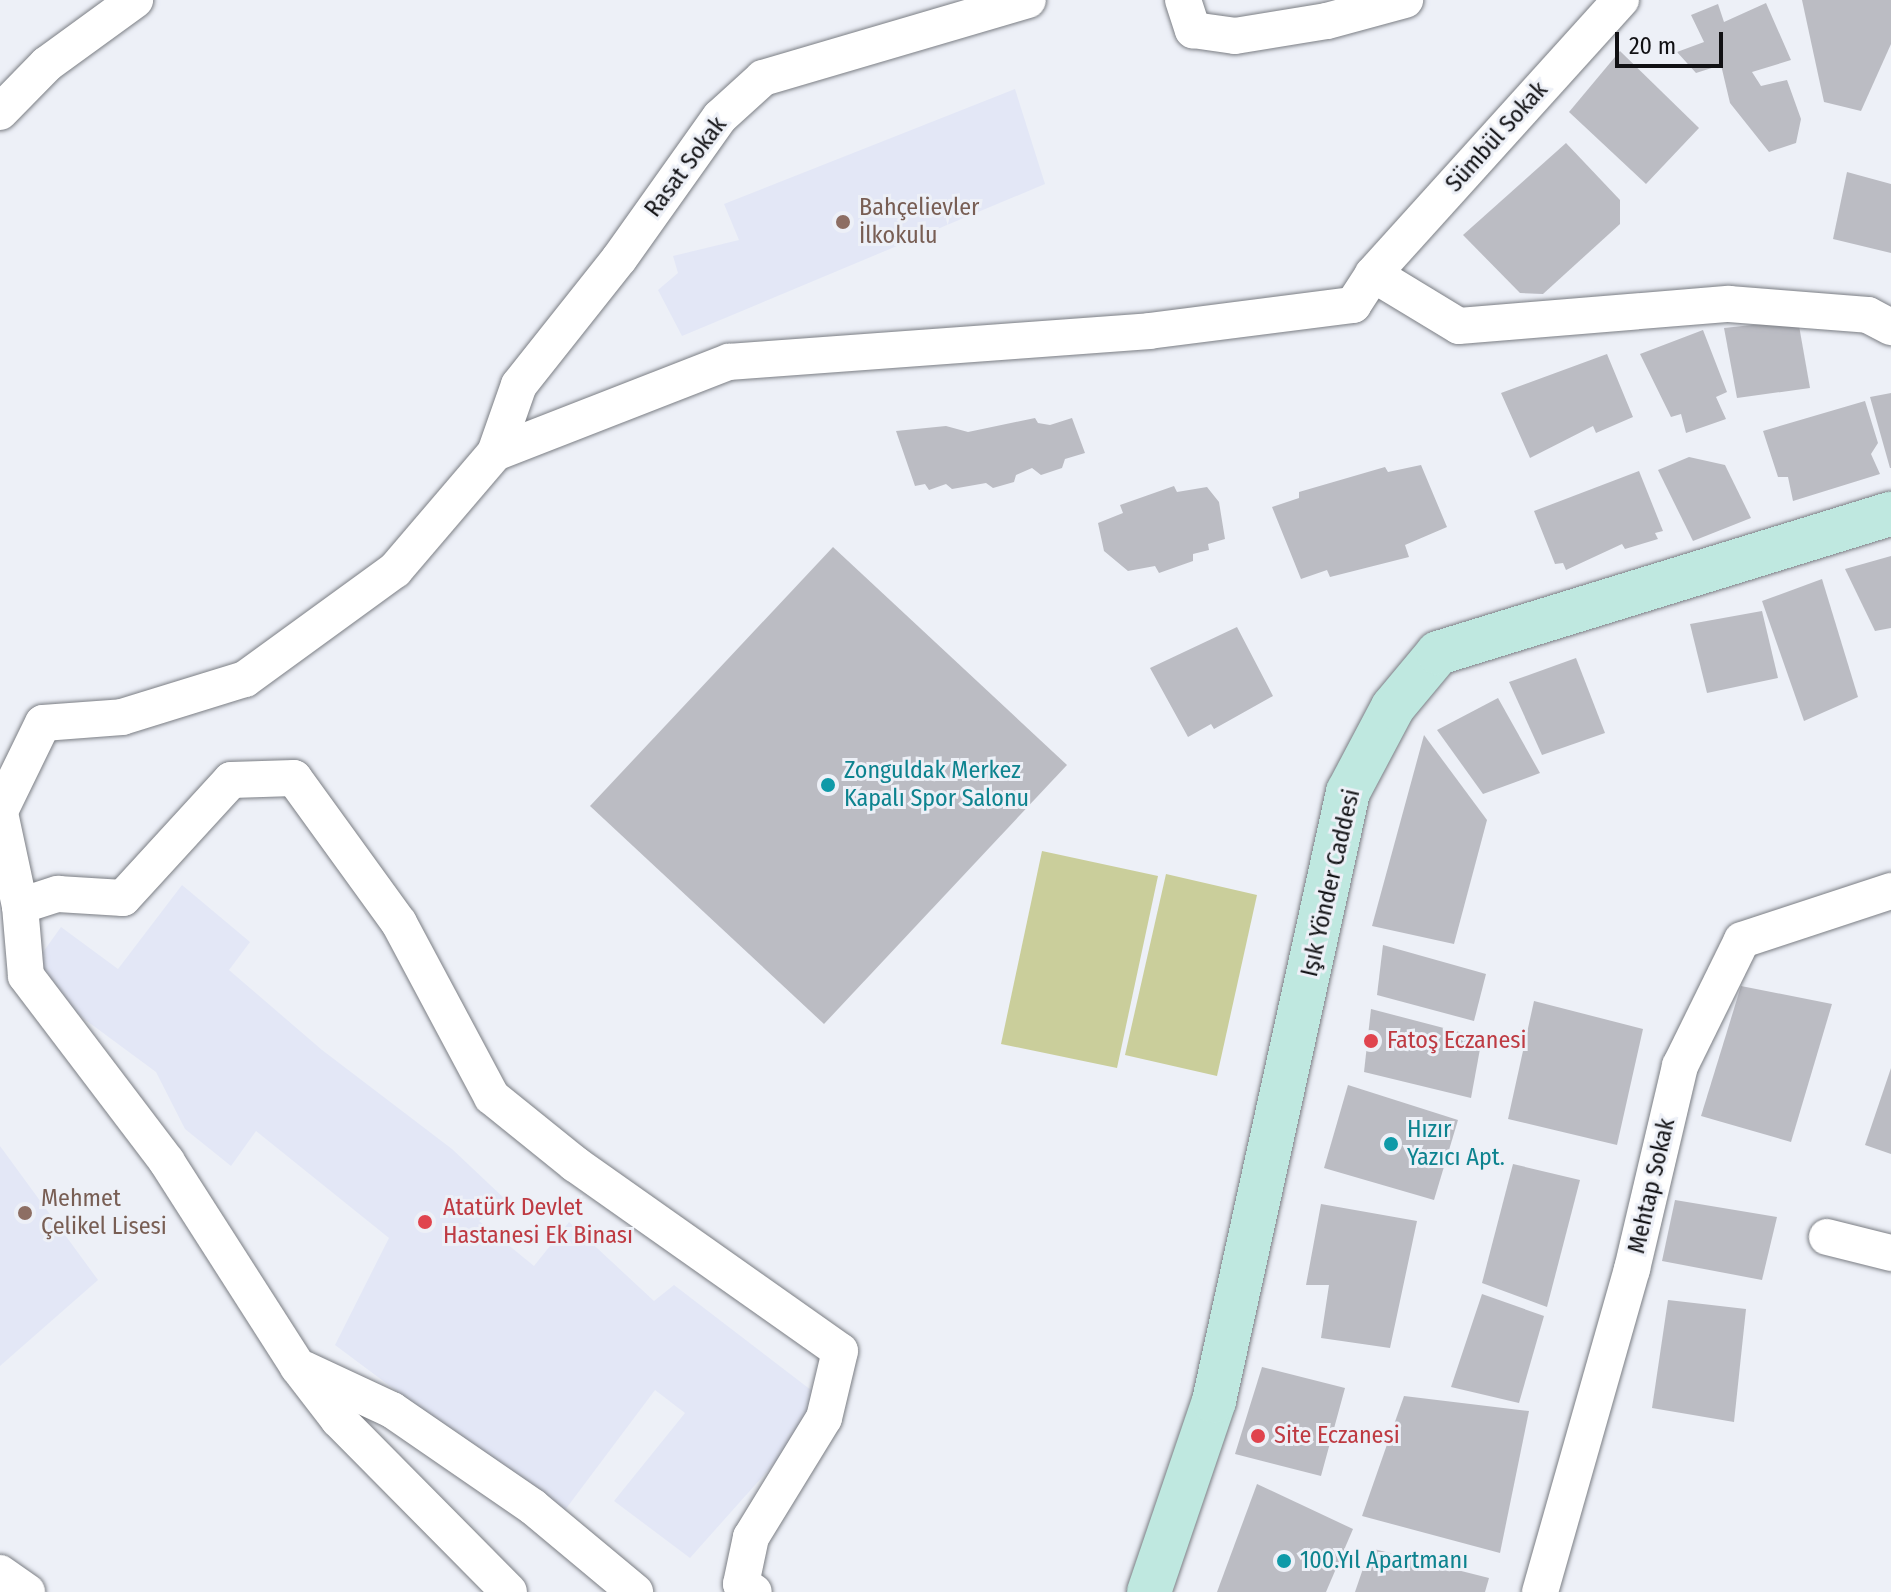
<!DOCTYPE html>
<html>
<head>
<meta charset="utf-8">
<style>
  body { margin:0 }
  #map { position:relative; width:1891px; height:1592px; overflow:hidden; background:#edf0f7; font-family:"Fira Sans Condensed",sans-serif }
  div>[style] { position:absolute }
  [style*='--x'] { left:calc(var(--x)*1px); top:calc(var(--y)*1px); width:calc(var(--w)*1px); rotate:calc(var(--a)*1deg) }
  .built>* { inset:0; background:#e3e7f6 }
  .green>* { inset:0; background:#cace9b }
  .building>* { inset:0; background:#bbbcc3 }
  .roads { filter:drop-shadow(0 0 2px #7b7e84) drop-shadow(0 0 2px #7b7e84) }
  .street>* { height:36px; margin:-18px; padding:0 18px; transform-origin:18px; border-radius:18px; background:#fff }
  .secondary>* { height:44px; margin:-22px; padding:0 22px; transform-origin:22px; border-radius:22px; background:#bfe8e0 }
  .dots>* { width:22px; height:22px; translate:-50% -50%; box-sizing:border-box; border:4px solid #edf0f7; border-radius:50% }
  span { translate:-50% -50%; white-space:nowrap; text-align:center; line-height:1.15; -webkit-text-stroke:6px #edf0f7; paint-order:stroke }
  .street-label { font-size:24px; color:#111114 }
  .education-label { font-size:24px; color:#785e54 }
  .left { translate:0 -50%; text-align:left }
  .culture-label { font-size:24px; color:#0d838f }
  .health-label { font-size:24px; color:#be3a42 }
  .scale { position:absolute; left:1615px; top:32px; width:108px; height:36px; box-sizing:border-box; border:4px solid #111114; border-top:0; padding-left:10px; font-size:24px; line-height:28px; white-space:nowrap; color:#111114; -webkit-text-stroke:6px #edf0f7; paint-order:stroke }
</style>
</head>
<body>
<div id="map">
  <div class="built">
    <i style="clip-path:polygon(1015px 89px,1045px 184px,682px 336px,658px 290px,678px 273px,673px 256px,739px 240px,724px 204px)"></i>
    <i style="clip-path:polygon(182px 885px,250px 942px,229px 970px,322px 1050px,452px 1149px,506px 1200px,479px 1221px,534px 1266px,569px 1222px,654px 1301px,674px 1285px,828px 1403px,690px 1558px,614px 1501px,685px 1413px,655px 1390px,565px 1510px,485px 1457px,335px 1345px,389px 1238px,256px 1131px,231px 1166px,185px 1129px,156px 1072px,26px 976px,61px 927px,118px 969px)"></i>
    <i style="clip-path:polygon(0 1146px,98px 1280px,0 1366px)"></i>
  </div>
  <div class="green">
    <i style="clip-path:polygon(1042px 851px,1158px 876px,1117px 1068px,1001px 1044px)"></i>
    <i style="clip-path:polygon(1166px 874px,1257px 895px,1217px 1076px,1125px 1055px)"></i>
  </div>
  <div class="building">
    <i style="clip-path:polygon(1802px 0,1891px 0,1891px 44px,1861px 111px,1824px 102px)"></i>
    <i style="clip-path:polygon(1766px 3px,1791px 60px,1752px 72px,1761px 86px,1787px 80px,1801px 119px,1796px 143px,1769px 152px,1730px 103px,1721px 65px,1696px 73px,1677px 52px,1704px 42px,1691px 15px,1718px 4px,1724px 22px)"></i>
    <i style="clip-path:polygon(1620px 51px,1699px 128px,1646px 184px,1569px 112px)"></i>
    <i style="clip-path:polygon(1566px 143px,1620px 200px,1620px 224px,1543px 294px,1520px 293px,1463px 235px)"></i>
    <i style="clip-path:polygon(1847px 172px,1891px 184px,1891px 253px,1833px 239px)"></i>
    <i style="clip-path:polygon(1798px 320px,1810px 388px,1737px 398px,1724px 328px)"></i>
    <i style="clip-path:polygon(1703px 330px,1727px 392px,1716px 397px,1726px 419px,1686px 433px,1681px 414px,1671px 417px,1640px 354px)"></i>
    <i style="clip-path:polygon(1607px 354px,1633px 417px,1596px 433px,1593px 426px,1530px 458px,1501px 393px)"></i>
    <i style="clip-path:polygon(1891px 393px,1891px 468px,1890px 468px,1870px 397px)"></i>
    <i style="clip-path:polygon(1865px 401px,1878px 443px,1871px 454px,1880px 474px,1793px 501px,1788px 477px,1778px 477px,1763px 431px)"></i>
    <i style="clip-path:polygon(1035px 418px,1038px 423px,1050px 425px,1072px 418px,1085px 453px,1065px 459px,1062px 468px,1041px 475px,1032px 468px,1016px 475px,1014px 482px,993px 488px,986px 483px,952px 489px,946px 484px,929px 490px,925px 484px,915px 486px,896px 431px,946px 426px,968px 432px)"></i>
    <i style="clip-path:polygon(1689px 457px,1725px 465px,1751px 518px,1693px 541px,1658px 470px)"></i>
    <i style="clip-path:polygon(1421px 465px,1447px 527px,1405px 545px,1409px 557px,1330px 577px,1327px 570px,1301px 579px,1272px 507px,1299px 498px,1299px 492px,1385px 467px,1388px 472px)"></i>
    <i style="clip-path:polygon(1639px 471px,1663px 531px,1655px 533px,1658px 539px,1625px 549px,1622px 544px,1566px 570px,1563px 563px,1555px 564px,1534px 511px)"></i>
    <i style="clip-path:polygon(1174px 486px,1177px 492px,1207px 487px,1219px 502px,1225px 539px,1208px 544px,1209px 550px,1193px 554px,1193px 561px,1159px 573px,1155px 566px,1128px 571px,1104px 551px,1098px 523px,1123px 513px,1120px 505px)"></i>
    <i style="clip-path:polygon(833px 547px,1067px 765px,824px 1024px,590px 806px)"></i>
    <i style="clip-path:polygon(1891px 556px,1891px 628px,1875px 631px,1845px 569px)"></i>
    <i style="clip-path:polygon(1822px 579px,1858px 697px,1804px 721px,1762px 601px)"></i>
    <i style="clip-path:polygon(1762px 611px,1778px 678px,1707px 693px,1690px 624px)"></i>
    <i style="clip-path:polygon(1237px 627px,1273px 696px,1214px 729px,1211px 724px,1188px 737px,1150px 668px)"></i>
    <i style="clip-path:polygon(1576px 658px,1605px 733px,1542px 755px,1509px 682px)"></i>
    <i style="clip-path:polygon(1498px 698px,1540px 773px,1483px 794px,1437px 730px)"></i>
    <i style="clip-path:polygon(1424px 735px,1487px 820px,1454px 944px,1372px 926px)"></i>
    <i style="clip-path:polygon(1383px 945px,1486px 974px,1474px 1021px,1377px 995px)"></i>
    <i style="clip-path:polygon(1741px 986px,1832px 1004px,1791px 1142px,1701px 1116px)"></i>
    <i style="clip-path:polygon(1534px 1001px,1643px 1029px,1617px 1145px,1508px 1119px)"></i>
    <i style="clip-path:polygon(1371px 1009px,1482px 1038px,1471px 1098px,1364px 1072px)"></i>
    <i style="clip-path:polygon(1891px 1068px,1891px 1154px,1865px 1145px)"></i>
    <i style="clip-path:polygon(1348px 1085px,1458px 1120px,1434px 1200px,1324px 1168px)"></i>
    <i style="clip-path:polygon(1513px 1164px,1580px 1180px,1547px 1307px,1482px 1283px)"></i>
    <i style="clip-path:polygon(1675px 1200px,1777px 1217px,1762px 1280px,1662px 1261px)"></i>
    <i style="clip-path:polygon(1321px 1204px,1417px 1221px,1390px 1348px,1321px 1338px,1329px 1285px,1306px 1285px)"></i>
    <i style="clip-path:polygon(1482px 1294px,1544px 1316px,1519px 1403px,1451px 1387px)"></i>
    <i style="clip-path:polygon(1668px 1300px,1746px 1309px,1734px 1422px,1652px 1408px)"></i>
    <i style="clip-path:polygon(1262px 1367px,1345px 1388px,1321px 1476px,1235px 1454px)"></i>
    <i style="clip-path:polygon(1404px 1396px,1529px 1411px,1500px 1553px,1362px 1516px)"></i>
    <i style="clip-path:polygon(1257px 1484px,1353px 1529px,1326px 1592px,1217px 1592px)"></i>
    <i style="clip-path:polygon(1370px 1548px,1489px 1578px,1485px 1592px,1355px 1592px)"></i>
  </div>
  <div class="roads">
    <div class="street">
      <i style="--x:1183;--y:0;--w:32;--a:72"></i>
      <i style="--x:1193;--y:30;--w:42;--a:8.1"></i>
      <i style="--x:1235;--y:36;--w:93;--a:-9.3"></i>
      <i style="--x:1327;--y:21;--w:81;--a:-15.1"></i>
      <i style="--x:0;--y:112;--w:67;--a:-45.6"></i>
      <i style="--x:47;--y:64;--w:109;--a:-36"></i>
      <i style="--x:1373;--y:274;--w:370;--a:-47.9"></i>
      <i style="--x:495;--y:453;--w:72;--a:-70.6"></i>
      <i style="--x:519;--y:385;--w:161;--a:-51.6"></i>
      <i style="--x:619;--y:259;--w:174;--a:-54.6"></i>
      <i style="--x:720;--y:117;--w:58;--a:-42.2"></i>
      <i style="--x:763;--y:78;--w:276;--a:-16.4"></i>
      <i style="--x:0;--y:811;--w:98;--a:-64"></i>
      <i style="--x:43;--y:723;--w:79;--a:-4.3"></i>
      <i style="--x:122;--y:717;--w:129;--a:-17.2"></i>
      <i style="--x:245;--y:679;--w:185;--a:-36"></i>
      <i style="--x:395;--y:570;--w:154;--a:-49.5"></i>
      <i style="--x:495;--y:453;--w:251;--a:-21.3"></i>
      <i style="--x:729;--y:362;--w:421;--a:-4.2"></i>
      <i style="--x:1149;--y:331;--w:206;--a:-7.3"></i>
      <i style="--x:1353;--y:305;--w:37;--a:-57"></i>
      <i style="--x:1373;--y:274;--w:100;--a:31.2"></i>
      <i style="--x:1459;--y:326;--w:271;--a:-4.7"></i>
      <i style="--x:1729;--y:304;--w:139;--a:4.5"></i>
      <i style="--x:1868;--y:315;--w:26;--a:28"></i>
      <i style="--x:0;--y:813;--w:95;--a:77.9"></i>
      <i style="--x:20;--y:906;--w:40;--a:-18"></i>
      <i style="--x:58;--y:894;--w:65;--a:3.5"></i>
      <i style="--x:123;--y:898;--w:160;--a:-47.5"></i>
      <i style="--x:231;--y:780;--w:63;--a:-1.8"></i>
      <i style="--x:294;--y:778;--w:179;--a:54.1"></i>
      <i style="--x:399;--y:923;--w:197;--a:61.9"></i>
      <i style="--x:492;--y:1097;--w:107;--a:38.9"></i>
      <i style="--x:575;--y:1164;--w:324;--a:35.2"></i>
      <i style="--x:840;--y:1351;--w:69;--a:103.4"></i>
      <i style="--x:824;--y:1418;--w:140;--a:121.5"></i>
      <i style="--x:751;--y:1537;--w:48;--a:102"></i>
      <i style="--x:741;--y:1584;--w:15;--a:32"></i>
      <i style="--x:20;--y:906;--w:70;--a:85.1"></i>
      <i style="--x:26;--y:976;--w:233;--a:52.8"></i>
      <i style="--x:167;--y:1162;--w:243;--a:57.4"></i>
      <i style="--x:298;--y:1367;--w:66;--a:52.4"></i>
      <i style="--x:338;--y:1419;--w:243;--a:45.3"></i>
      <i style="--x:1827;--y:1237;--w:66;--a:14"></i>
      <i style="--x:304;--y:1369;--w:97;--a:25"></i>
      <i style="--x:392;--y:1410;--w:171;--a:34.5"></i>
      <i style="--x:533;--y:1507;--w:133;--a:39.8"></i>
      <i style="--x:0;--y:1573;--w:33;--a:35"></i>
      <i style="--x:1540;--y:1592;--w:336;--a:-74.1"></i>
      <i style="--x:1632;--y:1269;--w:209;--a:-76.7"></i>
      <i style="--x:1680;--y:1066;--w:140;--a:-63.8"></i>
      <i style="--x:1742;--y:940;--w:157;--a:-18.2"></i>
    </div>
    <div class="secondary">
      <i style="--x:1149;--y:1592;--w:202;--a:-71.2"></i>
      <i style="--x:1214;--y:1401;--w:624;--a:-77.59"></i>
      <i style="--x:1348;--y:792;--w:96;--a:-62.1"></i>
      <i style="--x:1393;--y:707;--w:70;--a:-50.2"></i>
      <i style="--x:1438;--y:653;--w:474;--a:-17.1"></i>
    </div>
  </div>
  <div class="dots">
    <i style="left:843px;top:222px;background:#8d6e63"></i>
    <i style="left:828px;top:785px;background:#0f9aa8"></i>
    <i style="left:1371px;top:1041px;background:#e0444e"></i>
    <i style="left:1391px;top:1144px;background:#0f9aa8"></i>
    <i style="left:25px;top:1213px;background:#8d6e63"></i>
    <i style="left:425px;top:1222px;background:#e0444e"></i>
    <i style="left:1258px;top:1436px;background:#e0444e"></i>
    <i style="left:1284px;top:1561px;background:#0f9aa8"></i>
  </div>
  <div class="street-label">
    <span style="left:1497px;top:137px;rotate:-48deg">Sümbül Sokak</span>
    <span style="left:686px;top:167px;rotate:-53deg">Rasat Sokak</span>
    <span style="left:1331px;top:883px;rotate:-77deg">Işık Yönder Caddesi</span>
    <span style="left:1652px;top:1186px;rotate:-77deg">Mehtap Sokak</span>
  </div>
  <div class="education-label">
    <span class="left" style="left:859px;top:222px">Bahçelievler<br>İlkokulu</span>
    <span class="left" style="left:41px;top:1213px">Mehmet<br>Çelikel Lisesi</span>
  </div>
  <div class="culture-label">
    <span class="left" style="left:844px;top:785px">Zonguldak Merkez<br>Kapalı Spor Salonu</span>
    <span class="left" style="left:1407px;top:1144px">Hızır<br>Yazıcı Apt.</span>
    <span class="left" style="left:1300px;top:1561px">100.Yıl Apartmanı</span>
  </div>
  <div class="health-label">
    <span class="left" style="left:1387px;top:1041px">Fatoş Eczanesi</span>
    <span class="left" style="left:443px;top:1222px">Atatürk Devlet<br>Hastanesi Ek Binası</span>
    <span class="left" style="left:1274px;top:1436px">Site Eczanesi</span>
  </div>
  <div class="scale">20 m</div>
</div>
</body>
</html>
